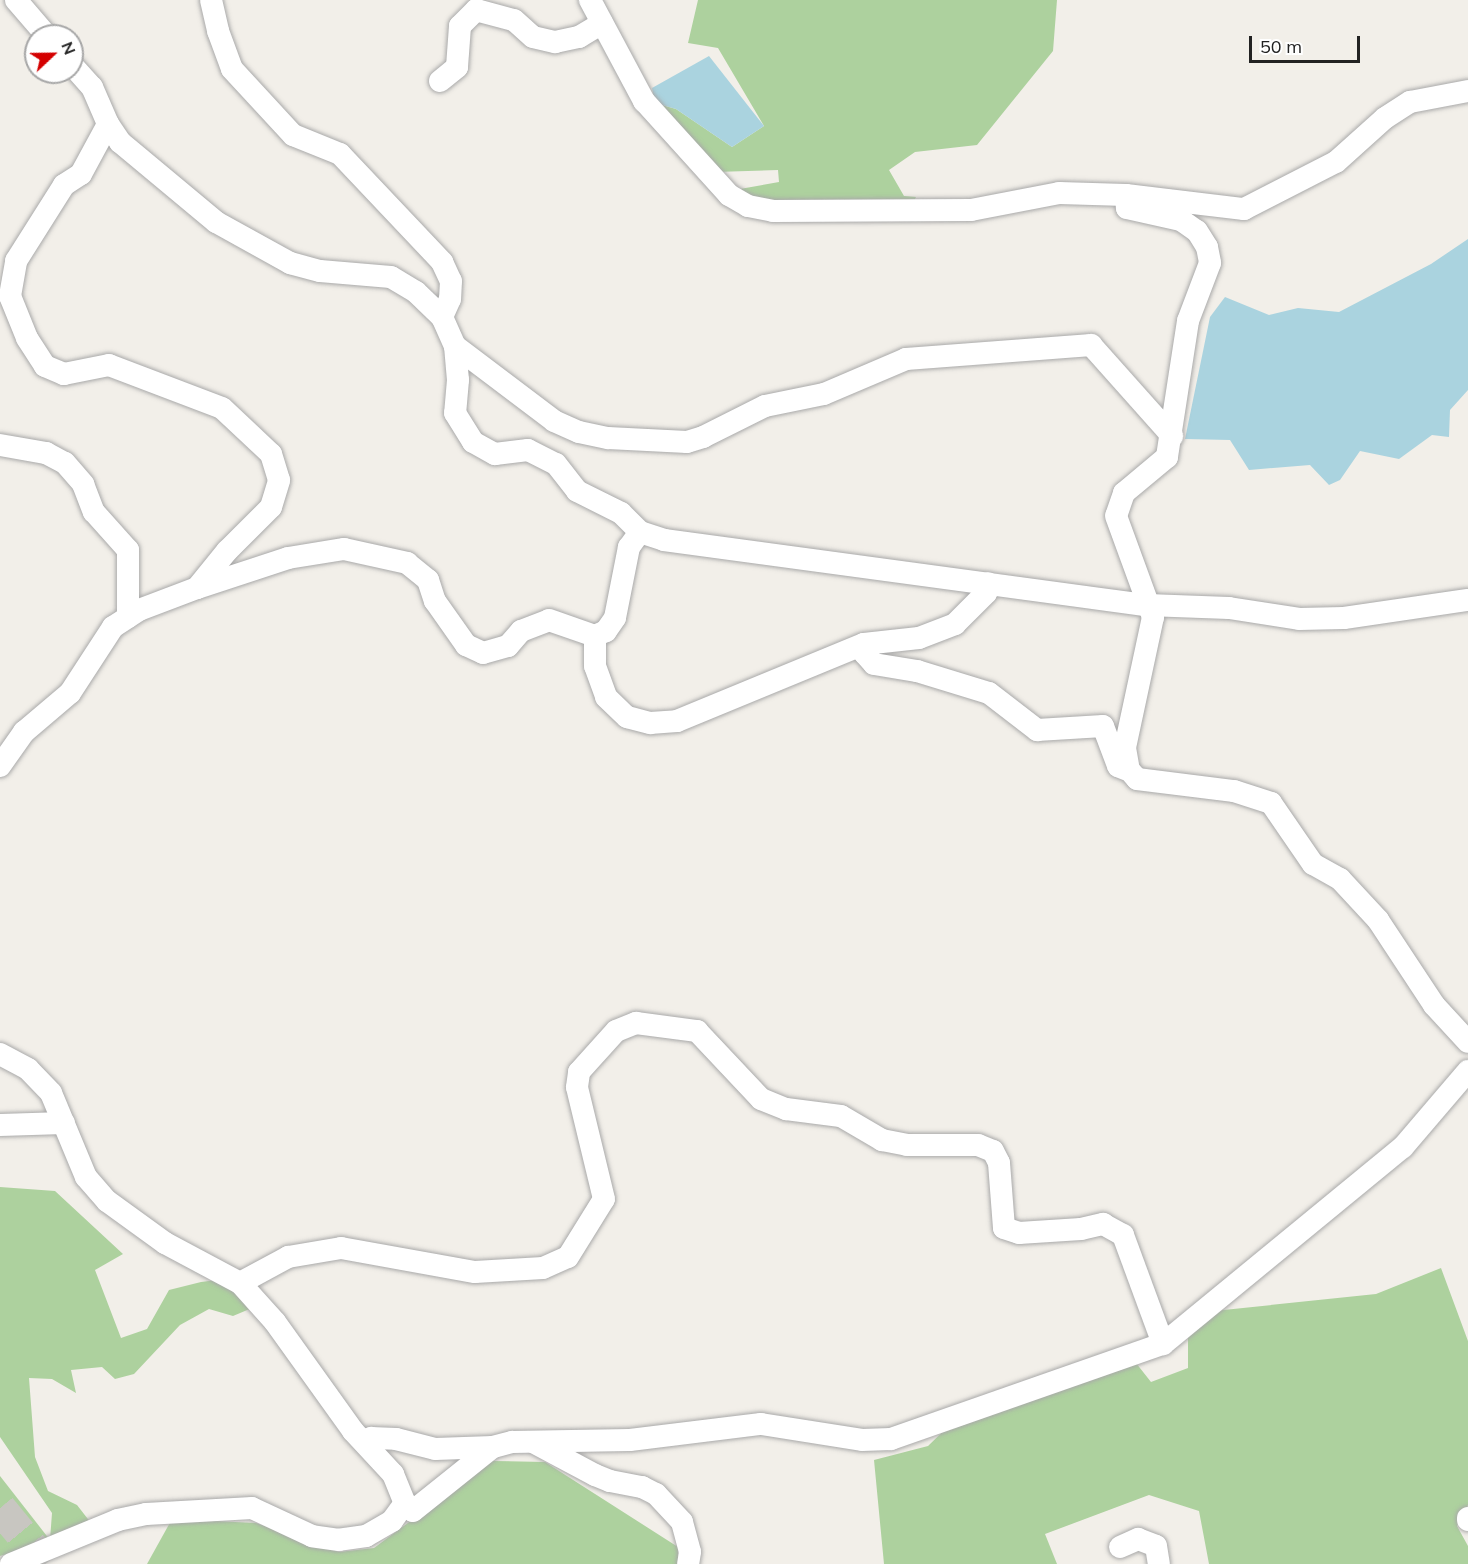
<!DOCTYPE html>
<html>
<head>
<meta charset="utf-8">
<style>
  body { margin:0 }
  #map { position:relative; width:1468px; height:1564px; overflow:hidden; background:#f2efe9; font-family:Mulish,sans-serif }
  div>[style] { position:absolute }
  [style*='--x'] { left:calc(var(--x)*1px); top:calc(var(--y)*1px); width:calc(var(--w)*1px); rotate:calc(var(--a)*1deg) }
  .forest>* { inset:0; background:#add19e }
  .water>* { inset:0; background:#aad3df }
  .highway-tunnel>* { height:32px; margin-top:-16px; transform-origin:0; background:repeating-linear-gradient(90deg,#c8c6c1 0 32px,transparent 0 48px) }
  .roads { filter:drop-shadow(0 0 2px #a9a9a9) drop-shadow(0 0 2px #a9a9a9) }
  .minor>* { height:22px; margin:-11px; padding:0 11px; transform-origin:11px; border-radius:11px; background:#fff }
  span { translate:-50% -50%; white-space:nowrap; text-align:center; line-height:1.15; -webkit-text-stroke:4.5px #fff; paint-order:stroke }
  .north { position:absolute; left:24px; top:24px; width:60px; height:60px; box-sizing:border-box; background:#fff; border:2px solid #a7a7a7; border-radius:50%; rotate:68deg; font-size:16px; font-weight:700; line-height:24px; text-align:center; color:#222 }
  .north::after { content:''; display:block; margin:auto; width:21px; height:27px; background:#d40000; clip-path:polygon(50% 0,100% 100%,50% 72%,0 100%) }
  .scale { position:absolute; left:1249px; top:36px; width:111px; height:27px; box-sizing:border-box; border:3px solid #222; border-top:0; padding-left:8px; font-size:18px; line-height:21px; white-space:nowrap; color:#222; -webkit-text-stroke:4px #fff; paint-order:stroke }
</style>
</head>
<body>
<div id="map">
  <div class="forest">
    <i style="clip-path:polygon(698px 0,1057px 0,1053px 51px,977px 145px,915px 152px,889px 170px,904px 196px,916px 197px,914px 201px,792px 206px,747px 195px,740px 189px,779px 182px,778px 170px,715px 172px,655px 103px,676px 109px,732px 147px,764px 126px,718px 48px,688px 43px)"></i>
    <i style="clip-path:polygon(0 1187px,55px 1191px,123px 1254px,95px 1270px,121px 1338px,147px 1329px,169px 1290px,201px 1282px,217px 1280px,237px 1289px,252px 1308px,233px 1316px,209px 1309px,180px 1325px,134px 1374px,115px 1379px,102px 1367px,71px 1370px,76px 1393px,52px 1379px,29px 1378px,35px 1457px,48px 1491px,77px 1505px,91px 1523px,50px 1541px,0 1556px,0 1476px,50px 1540px,52px 1513px,0 1437px)"></i>
    <i style="clip-path:polygon(1441px 1268px,1468px 1341px,1468px 1505px,1457px 1526px,1468px 1546px,1468px 1564px,1209px 1564px,1199px 1511px,1149px 1495px,1045px 1534px,1057px 1564px,884px 1564px,874px 1460px,928px 1446px,964px 1411px,1136px 1363px,1151px 1382px,1188px 1368px,1188px 1335px,1214px 1311px,1376px 1294px)"></i>
    <i style="clip-path:polygon(492px 1461px,545px 1462px,678px 1547px,678px 1564px,147px 1564px,172px 1519px,256px 1523px,339px 1552px,374px 1548px)"></i>
  </div>
  <div class="water">
    <i style="clip-path:polygon(709px 56px,764px 126px,732px 147px,676px 109px,655px 103px,652px 88px)"></i>
    <i style="clip-path:polygon(1468px 239px,1468px 390px,1450px 410px,1449px 437px,1432px 435px,1399px 459px,1360px 451px,1340px 480px,1329px 485px,1310px 465px,1249px 470px,1230px 440px,1185px 439px,1210px 317px,1225px 297px,1269px 315px,1298px 308px,1339px 312px,1431px 264px)"></i>
  </div>
  <div class="highway-tunnel">
    <i style="--x:0;--y:1508;--w:72;--a:50.6"></i>
  </div>
  <div class="roads">
    <div class="minor">
      <i style="--x:16;--y:0;--w:48;--a:49.3"></i>
      <i style="--x:211;--y:0;--w:32;--a:77"></i>
      <i style="--x:218;--y:31;--w:40;--a:69.8"></i>
      <i style="--x:232;--y:69;--w:90;--a:47.3"></i>
      <i style="--x:293;--y:135;--w:51;--a:22"></i>
      <i style="--x:340;--y:154;--w:149;--a:46.6"></i>
      <i style="--x:442;--y:262;--w:21;--a:65"></i>
      <i style="--x:451;--y:281;--w:18;--a:93"></i>
      <i style="--x:450;--y:299;--w:20;--a:114"></i>
      <i style="--x:590;--y:0;--w:115;--a:61.9"></i>
      <i style="--x:644;--y:101;--w:127;--a:47.9"></i>
      <i style="--x:729;--y:195;--w:22;--a:30"></i>
      <i style="--x:748;--y:206;--w:25;--a:11"></i>
      <i style="--x:773;--y:211;--w:198;--a:-0.3"></i>
      <i style="--x:971;--y:210;--w:90;--a:-10.9"></i>
      <i style="--x:1059;--y:193;--w:67;--a:1.7"></i>
      <i style="--x:1126;--y:195;--w:119;--a:6.8"></i>
      <i style="--x:1244;--y:209;--w:103;--a:-27.1"></i>
      <i style="--x:1336;--y:162;--w:66;--a:-41.9"></i>
      <i style="--x:1385;--y:118;--w:30;--a:-33"></i>
      <i style="--x:1410;--y:102;--w:59;--a:-10.7"></i>
      <i style="--x:72;--y:65;--w:30;--a:48"></i>
      <i style="--x:92;--y:87;--w:40;--a:66.6"></i>
      <i style="--x:108;--y:124;--w:22;--a:56"></i>
      <i style="--x:120;--y:142;--w:125;--a:39.8"></i>
      <i style="--x:216;--y:222;--w:85;--a:29"></i>
      <i style="--x:290;--y:263;--w:31;--a:15"></i>
      <i style="--x:320;--y:271;--w:71;--a:4.8"></i>
      <i style="--x:391;--y:277;--w:29;--a:31"></i>
      <i style="--x:416;--y:292;--w:36;--a:44"></i>
      <i style="--x:442;--y:317;--w:32;--a:66"></i>
      <i style="--x:455;--y:346;--w:34;--a:85"></i>
      <i style="--x:458;--y:380;--w:33;--a:95"></i>
      <i style="--x:455;--y:413;--w:34;--a:58"></i>
      <i style="--x:473;--y:442;--w:25;--a:29"></i>
      <i style="--x:495;--y:454;--w:33;--a:-7"></i>
      <i style="--x:528;--y:450;--w:31;--a:27"></i>
      <i style="--x:556;--y:464;--w:34;--a:52"></i>
      <i style="--x:577;--y:491;--w:49;--a:26.6"></i>
      <i style="--x:621;--y:513;--w:27;--a:45"></i>
      <i style="--x:640;--y:532;--w:25;--a:18"></i>
      <i style="--x:664;--y:540;--w:487;--a:7.7"></i>
      <i style="--x:1147;--y:605;--w:82;--a:2.1"></i>
      <i style="--x:1229;--y:608;--w:71;--a:8.9"></i>
      <i style="--x:1299;--y:619;--w:45;--a:-1.3"></i>
      <i style="--x:1344;--y:618;--w:125;--a:-8.3"></i>
      <i style="--x:440;--y:81;--w:22;--a:-39"></i>
      <i style="--x:457;--y:67;--w:41;--a:-85.8"></i>
      <i style="--x:460;--y:26;--w:23;--a:-45"></i>
      <i style="--x:476;--y:10;--w:39;--a:15"></i>
      <i style="--x:514;--y:20;--w:25;--a:42"></i>
      <i style="--x:533;--y:37;--w:23;--a:13"></i>
      <i style="--x:555;--y:42;--w:25;--a:-12"></i>
      <i style="--x:579;--y:37;--w:27;--a:-31"></i>
      <i style="--x:1126;--y:195;--w:13;--a:86"></i>
      <i style="--x:1127;--y:208;--w:55;--a:12.5"></i>
      <i style="--x:1181;--y:220;--w:19;--a:35"></i>
      <i style="--x:1197;--y:231;--w:19;--a:58"></i>
      <i style="--x:1207;--y:247;--w:16;--a:79"></i>
      <i style="--x:1210;--y:263;--w:62;--a:110.8"></i>
      <i style="--x:1188;--y:321;--w:138;--a:98.8"></i>
      <i style="--x:1167;--y:457;--w:56;--a:140.1"></i>
      <i style="--x:1124;--y:493;--w:24;--a:109"></i>
      <i style="--x:1116;--y:516;--w:108;--a:69.9"></i>
      <i style="--x:1153;--y:617;--w:134;--a:102.1"></i>
      <i style="--x:1125;--y:748;--w:22;--a:80"></i>
      <i style="--x:1129;--y:770;--w:12;--a:48"></i>
      <i style="--x:1137;--y:779;--w:98;--a:7.1"></i>
      <i style="--x:1234;--y:791;--w:39;--a:18"></i>
      <i style="--x:1271;--y:803;--w:74;--a:55.5"></i>
      <i style="--x:1313;--y:864;--w:31;--a:29"></i>
      <i style="--x:1340;--y:879;--w:56;--a:47.2"></i>
      <i style="--x:1378;--y:920;--w:102;--a:56.6"></i>
      <i style="--x:1434;--y:1005;--w:50;--a:47.4"></i>
      <i style="--x:455;--y:346;--w:124;--a:37.1"></i>
      <i style="--x:554;--y:421;--w:27;--a:24"></i>
      <i style="--x:579;--y:432;--w:30;--a:12"></i>
      <i style="--x:608;--y:438;--w:79;--a:2.9"></i>
      <i style="--x:687;--y:442;--w:17;--a:-17"></i>
      <i style="--x:703;--y:437;--w:69;--a:-26.6"></i>
      <i style="--x:765;--y:406;--w:60;--a:-11.5"></i>
      <i style="--x:824;--y:394;--w:89;--a:-23.1"></i>
      <i style="--x:906;--y:359;--w:186;--a:-4.3"></i>
      <i style="--x:1091;--y:345;--w:122;--a:48.3"></i>
      <i style="--x:0;--y:445;--w:47;--a:9.9"></i>
      <i style="--x:46;--y:453;--w:21;--a:28"></i>
      <i style="--x:65;--y:463;--w:28;--a:49"></i>
      <i style="--x:83;--y:484;--w:30;--a:69"></i>
      <i style="--x:94;--y:512;--w:51;--a:48.2"></i>
      <i style="--x:128;--y:550;--w:67;--a:90"></i>
      <i style="--x:640;--y:532;--w:19;--a:126"></i>
      <i style="--x:629;--y:547;--w:72;--a:101.2"></i>
      <i style="--x:615;--y:618;--w:16;--a:125"></i>
      <i style="--x:606;--y:631;--w:12;--a:156"></i>
      <i style="--x:595;--y:636;--w:30;--a:90"></i>
      <i style="--x:595;--y:666;--w:33;--a:70"></i>
      <i style="--x:606;--y:697;--w:29;--a:44"></i>
      <i style="--x:627;--y:717;--w:24;--a:15"></i>
      <i style="--x:650;--y:723;--w:27;--a:-4"></i>
      <i style="--x:677;--y:721;--w:202;--a:-22.4"></i>
      <i style="--x:864;--y:644;--w:55;--a:-6.2"></i>
      <i style="--x:919;--y:638;--w:39;--a:-21"></i>
      <i style="--x:955;--y:624;--w:44;--a:-45"></i>
      <i style="--x:986;--y:593;--w:10;--a:-79"></i>
      <i style="--x:197;--y:588;--w:96;--a:-18.2"></i>
      <i style="--x:288;--y:558;--w:57;--a:-9.1"></i>
      <i style="--x:344;--y:549;--w:65;--a:12.5"></i>
      <i style="--x:407;--y:563;--w:27;--a:39"></i>
      <i style="--x:428;--y:580;--w:22;--a:72"></i>
      <i style="--x:435;--y:601;--w:54;--a:54.8"></i>
      <i style="--x:466;--y:645;--w:19;--a:25"></i>
      <i style="--x:483;--y:653;--w:26;--a:-16"></i>
      <i style="--x:508;--y:646;--w:20;--a:-49"></i>
      <i style="--x:521;--y:631;--w:30;--a:-21"></i>
      <i style="--x:549;--y:620;--w:49;--a:19.2"></i>
      <i style="--x:864;--y:644;--w:10;--a:84"></i>
      <i style="--x:865;--y:654;--w:13;--a:48"></i>
      <i style="--x:874;--y:664;--w:44;--a:9.2"></i>
      <i style="--x:917;--y:671;--w:75;--a:17"></i>
      <i style="--x:989;--y:693;--w:61;--a:37.6"></i>
      <i style="--x:1037;--y:730;--w:66;--a:-3.5"></i>
      <i style="--x:1103;--y:726;--w:43;--a:69.4"></i>
      <i style="--x:1118;--y:766;--w:8;--a:23"></i>
      <i style="--x:0;--y:766;--w:42;--a:-54.8"></i>
      <i style="--x:24;--y:732;--w:60;--a:-40.3"></i>
      <i style="--x:70;--y:693;--w:79;--a:-56.9"></i>
      <i style="--x:113;--y:627;--w:31;--a:-33"></i>
      <i style="--x:139;--y:610;--w:62;--a:-20.8"></i>
      <i style="--x:197;--y:588;--w:48;--a:-51"></i>
      <i style="--x:227;--y:551;--w:62;--a:-45"></i>
      <i style="--x:271;--y:507;--w:28;--a:-73"></i>
      <i style="--x:279;--y:480;--w:27;--a:-107"></i>
      <i style="--x:271;--y:454;--w:67;--a:-136.8"></i>
      <i style="--x:222;--y:408;--w:121;--a:-159.2"></i>
      <i style="--x:109;--y:365;--w:46;--a:168.7"></i>
      <i style="--x:64;--y:374;--w:21;--a:-157"></i>
      <i style="--x:45;--y:366;--w:33;--a:-123"></i>
      <i style="--x:27;--y:338;--w:45;--a:-112"></i>
      <i style="--x:10;--y:296;--w:36;--a:-80"></i>
      <i style="--x:16;--y:261;--w:90;--a:-57.7"></i>
      <i style="--x:64;--y:185;--w:20;--a:-33"></i>
      <i style="--x:81;--y:174;--w:57;--a:-61.6"></i>
      <i style="--x:0;--y:1054;--w:32;--a:28"></i>
      <i style="--x:28;--y:1069;--w:33;--a:46"></i>
      <i style="--x:51;--y:1093;--w:91;--a:67.4"></i>
      <i style="--x:86;--y:1177;--w:32;--a:49"></i>
      <i style="--x:107;--y:1201;--w:72;--a:35.9"></i>
      <i style="--x:165;--y:1243;--w:85;--a:28.1"></i>
      <i style="--x:240;--y:1283;--w:52;--a:48.1"></i>
      <i style="--x:275;--y:1322;--w:134;--a:54.4"></i>
      <i style="--x:353;--y:1431;--w:59;--a:47.1"></i>
      <i style="--x:393;--y:1474;--w:31;--a:68"></i>
      <i style="--x:405;--y:1503;--w:22;--a:126"></i>
      <i style="--x:392;--y:1521;--w:30;--a:150"></i>
      <i style="--x:366;--y:1536;--w:27;--a:172"></i>
      <i style="--x:339;--y:1540;--w:27;--a:-172"></i>
      <i style="--x:312;--y:1536;--w:66;--a:-155"></i>
      <i style="--x:252;--y:1508;--w:106;--a:176.8"></i>
      <i style="--x:146;--y:1514;--w:29;--a:168"></i>
      <i style="--x:118;--y:1520;--w:116;--a:157.6"></i>
      <i style="--x:0;--y:1125;--w:64;--a:-1.8"></i>
      <i style="--x:240;--y:1283;--w:55;--a:-28.4"></i>
      <i style="--x:288;--y:1257;--w:54;--a:-9.6"></i>
      <i style="--x:341;--y:1248;--w:136;--a:10.2"></i>
      <i style="--x:475;--y:1272;--w:68;--a:-3.4"></i>
      <i style="--x:543;--y:1268;--w:27;--a:-24"></i>
      <i style="--x:568;--y:1257;--w:68;--a:-58.2"></i>
      <i style="--x:604;--y:1199;--w:115;--a:-103.6"></i>
      <i style="--x:577;--y:1087;--w:15;--a:-82"></i>
      <i style="--x:579;--y:1072;--w:55;--a:-47.9"></i>
      <i style="--x:616;--y:1031;--w:22;--a:-22"></i>
      <i style="--x:636;--y:1023;--w:62;--a:7.5"></i>
      <i style="--x:697;--y:1031;--w:93;--a:46.7"></i>
      <i style="--x:761;--y:1099;--w:27;--a:22"></i>
      <i style="--x:786;--y:1109;--w:55;--a:7.3"></i>
      <i style="--x:841;--y:1116;--w:48;--a:30.3"></i>
      <i style="--x:882;--y:1140;--w:25;--a:11"></i>
      <i style="--x:907;--y:1145;--w:71;--a:0"></i>
      <i style="--x:978;--y:1145;--w:16;--a:22"></i>
      <i style="--x:993;--y:1151;--w:13;--a:63"></i>
      <i style="--x:999;--y:1163;--w:65;--a:85.6"></i>
      <i style="--x:1004;--y:1228;--w:16;--a:18"></i>
      <i style="--x:1019;--y:1233;--w:62;--a:-3.7"></i>
      <i style="--x:1081;--y:1229;--w:23;--a:-13"></i>
      <i style="--x:1103;--y:1224;--w:23;--a:29"></i>
      <i style="--x:1123;--y:1235;--w:116;--a:69.8"></i>
      <i style="--x:364;--y:1441;--w:8;--a:-23"></i>
      <i style="--x:371;--y:1438;--w:25;--a:2"></i>
      <i style="--x:396;--y:1439;--w:40;--a:14.4"></i>
      <i style="--x:435;--y:1449;--w:58;--a:-2"></i>
      <i style="--x:535;--y:1443;--w:68;--a:28.1"></i>
      <i style="--x:595;--y:1475;--w:16;--a:22"></i>
      <i style="--x:610;--y:1481;--w:33;--a:11"></i>
      <i style="--x:642;--y:1487;--w:16;--a:27"></i>
      <i style="--x:656;--y:1494;--w:38;--a:47"></i>
      <i style="--x:682;--y:1522;--w:31;--a:75"></i>
      <i style="--x:690;--y:1552;--w:12;--a:99"></i>
      <i style="--x:405;--y:1503;--w:11;--a:45"></i>
      <i style="--x:413;--y:1511;--w:102;--a:-38.7"></i>
      <i style="--x:493;--y:1447;--w:20;--a:-15"></i>
      <i style="--x:512;--y:1442;--w:118;--a:-1"></i>
      <i style="--x:630;--y:1440;--w:132;--a:-7"></i>
      <i style="--x:761;--y:1424;--w:102;--a:9"></i>
      <i style="--x:862;--y:1440;--w:29;--a:-2"></i>
      <i style="--x:891;--y:1439;--w:288;--a:-19.3"></i>
      <i style="--x:1163;--y:1344;--w:310;--a:-39.4"></i>
      <i style="--x:1403;--y:1147;--w:100;--a:-49.5"></i>
      <i style="--x:1468;--y:1518;--w:2;--a:90"></i>
      <i style="--x:1120;--y:1547;--w:20;--a:-24"></i>
      <i style="--x:1138;--y:1539;--w:19;--a:21"></i>
      <i style="--x:1156;--y:1546;--w:18;--a:81"></i>
    </div>
  </div>
  <div class="north">N</div>
  <div class="scale">50 m</div>
</div>
</body>
</html>
